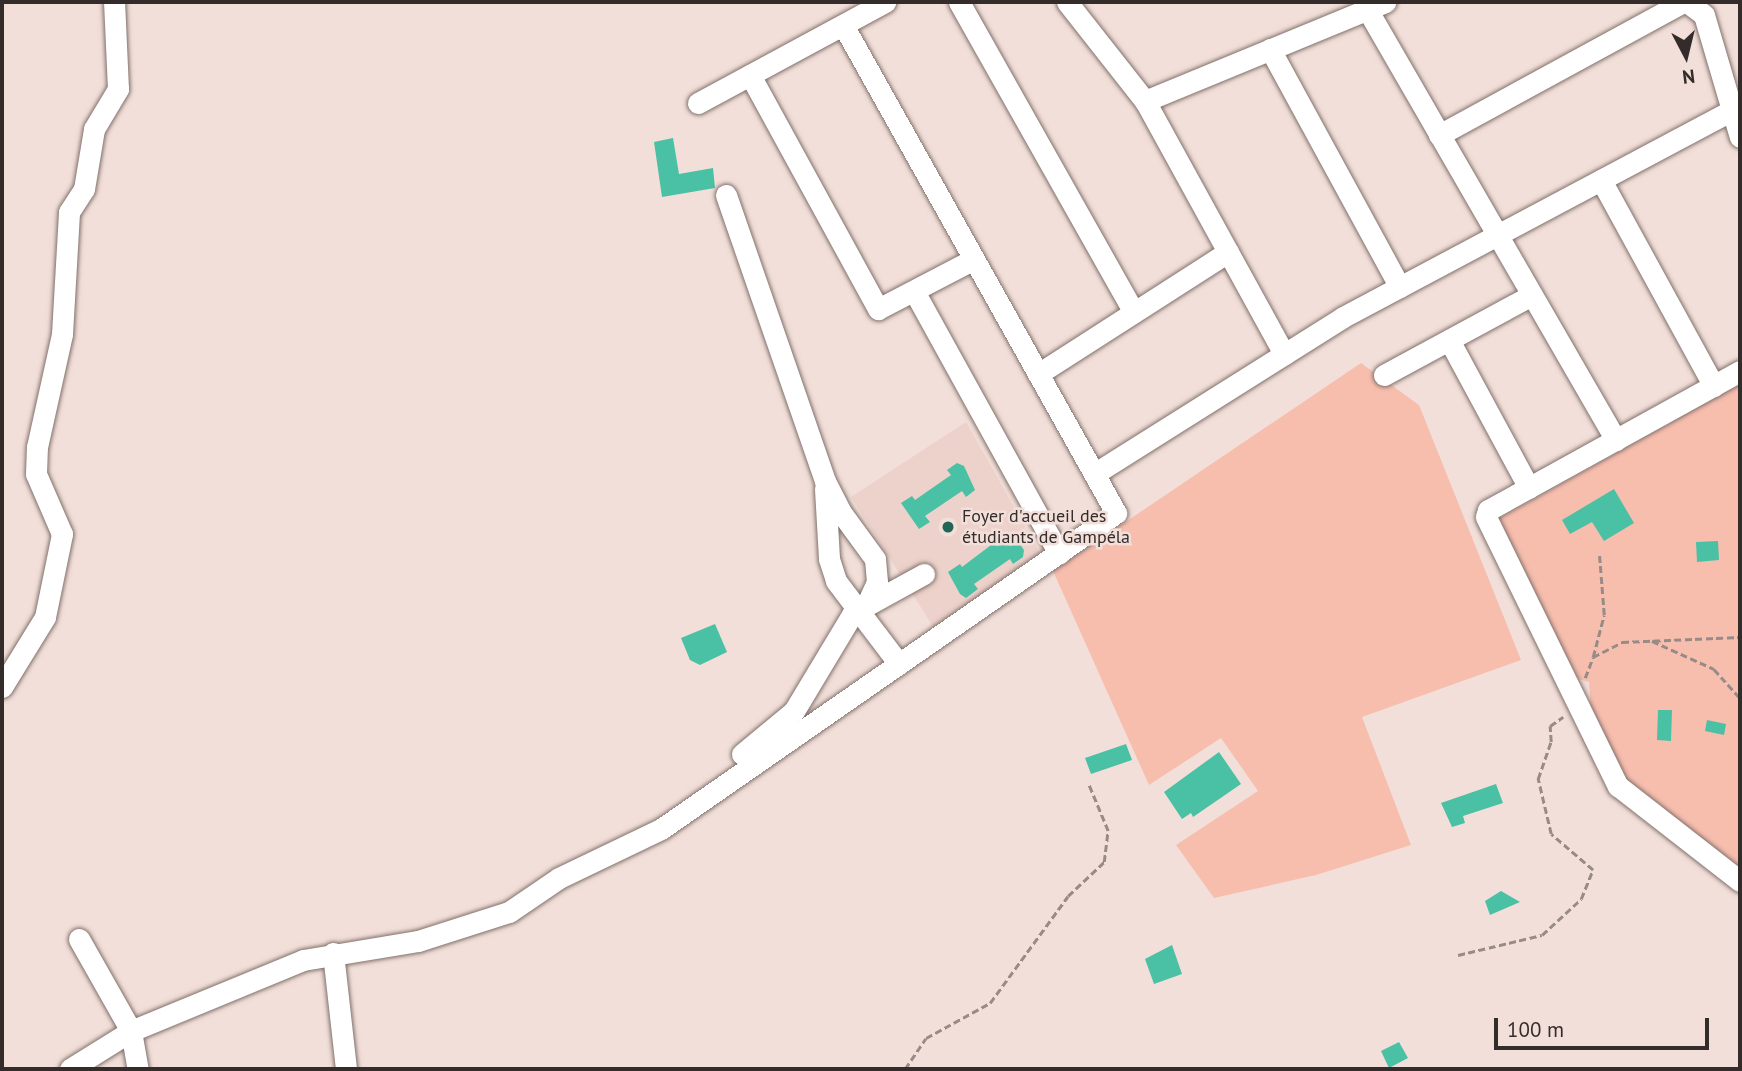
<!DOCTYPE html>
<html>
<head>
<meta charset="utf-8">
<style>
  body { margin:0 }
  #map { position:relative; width:1742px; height:1071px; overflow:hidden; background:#f2dfd9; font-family:"PT Sans",sans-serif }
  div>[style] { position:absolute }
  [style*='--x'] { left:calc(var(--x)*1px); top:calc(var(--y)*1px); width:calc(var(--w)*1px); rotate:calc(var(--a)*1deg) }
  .built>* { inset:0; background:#ecd2ca }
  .green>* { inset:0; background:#f7beae }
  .building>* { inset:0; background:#4ac0a4 }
  .path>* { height:2.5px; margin-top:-1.25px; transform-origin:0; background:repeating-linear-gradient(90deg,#988b87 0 7px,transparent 0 10.5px) }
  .roads { filter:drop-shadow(0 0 2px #81706b) drop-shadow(0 0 2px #81706b) }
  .minor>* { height:21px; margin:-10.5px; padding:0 10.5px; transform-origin:10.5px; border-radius:10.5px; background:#fff }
  .dots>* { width:19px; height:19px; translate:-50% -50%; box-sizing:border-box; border:4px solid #f2dfd9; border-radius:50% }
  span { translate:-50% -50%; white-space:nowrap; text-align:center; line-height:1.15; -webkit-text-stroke:5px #f2dfd9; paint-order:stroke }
  .poi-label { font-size:18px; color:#332c2a }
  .left { translate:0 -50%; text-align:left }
  .frame { position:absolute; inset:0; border:4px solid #332c2a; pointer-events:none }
  .north { position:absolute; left:1651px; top:21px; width:70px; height:70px; -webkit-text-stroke:5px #f2dfd9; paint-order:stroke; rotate:173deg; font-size:19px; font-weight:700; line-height:28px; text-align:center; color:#332c2a }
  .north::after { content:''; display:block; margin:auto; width:24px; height:32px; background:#332c2a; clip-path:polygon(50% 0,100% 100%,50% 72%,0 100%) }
  .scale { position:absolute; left:1494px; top:1018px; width:215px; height:32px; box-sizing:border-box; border:4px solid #332c2a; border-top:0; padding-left:9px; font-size:21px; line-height:24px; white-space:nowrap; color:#332c2a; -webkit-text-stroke:5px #f2dfd9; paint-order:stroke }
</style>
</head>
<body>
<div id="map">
  <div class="built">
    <i style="clip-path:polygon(966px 422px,1042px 557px,936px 631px,851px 497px)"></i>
  </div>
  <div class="green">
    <i style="clip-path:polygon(1361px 363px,1419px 405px,1521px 660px,1362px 717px,1411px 845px,1316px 875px,1214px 898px,1176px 845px,1258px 791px,1221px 738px,1149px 785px,1053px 571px)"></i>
    <i style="clip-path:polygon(1740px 384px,1740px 868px,1619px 779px,1592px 724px,1589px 682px,1571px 677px,1496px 520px)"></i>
  </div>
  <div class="building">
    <i style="clip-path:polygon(673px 138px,679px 174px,713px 168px,715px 188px,662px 197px,654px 142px)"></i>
    <i style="clip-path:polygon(957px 463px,964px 466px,975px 490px,966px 497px,962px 491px,925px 516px,930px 522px,919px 529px,901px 503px,912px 496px,915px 500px,951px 475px,947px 470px)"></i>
    <i style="clip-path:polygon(1614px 489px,1634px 523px,1604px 541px,1592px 522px,1570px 534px,1562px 520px)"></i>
    <i style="clip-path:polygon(1007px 533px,1012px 533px,1024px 550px,1023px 557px,1013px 564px,1010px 559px,974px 584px,978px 589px,966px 598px,960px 594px,948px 572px,960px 564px,962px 567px)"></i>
    <i style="clip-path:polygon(1718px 541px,1719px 560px,1697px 562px,1696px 542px)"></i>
    <i style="clip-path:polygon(715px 624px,727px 652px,700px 665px,690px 660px,681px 638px)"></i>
    <i style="clip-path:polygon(1658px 710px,1672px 710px,1671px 741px,1657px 740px)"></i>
    <i style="clip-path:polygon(1707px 720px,1726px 724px,1724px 735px,1705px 731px)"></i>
    <i style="clip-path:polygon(1126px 744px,1132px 760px,1091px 774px,1085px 758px)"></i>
    <i style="clip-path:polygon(1219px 752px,1241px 784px,1193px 817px,1191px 813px,1182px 819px,1164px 792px)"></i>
    <i style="clip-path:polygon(1496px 784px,1503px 803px,1463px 816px,1465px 823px,1452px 827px,1441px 803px)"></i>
    <i style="clip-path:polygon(1501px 891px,1520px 902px,1490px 915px,1485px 901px)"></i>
    <i style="clip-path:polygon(1172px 945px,1182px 974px,1154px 984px,1145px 959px)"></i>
    <i style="clip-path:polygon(1399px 1042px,1408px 1058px,1389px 1068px,1381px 1051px)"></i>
  </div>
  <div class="path">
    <i style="--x:1652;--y:641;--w:68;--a:24.3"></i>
    <i style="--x:1714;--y:669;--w:39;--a:48"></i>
    <i style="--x:1593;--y:657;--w:43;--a:-75.3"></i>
    <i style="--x:1604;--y:615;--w:63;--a:-94.5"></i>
    <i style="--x:1585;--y:678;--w:22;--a:-69"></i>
    <i style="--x:1593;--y:657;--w:33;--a:-27"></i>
    <i style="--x:1622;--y:642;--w:118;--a:-2.4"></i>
    <i style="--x:1458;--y:955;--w:86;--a:-13.4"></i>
    <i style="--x:1542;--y:935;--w:53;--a:-42.7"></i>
    <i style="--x:1581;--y:899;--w:31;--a:-68"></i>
    <i style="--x:1593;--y:870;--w:55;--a:-139.4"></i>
    <i style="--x:1551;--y:834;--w:57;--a:-103.3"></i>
    <i style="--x:1538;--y:779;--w:39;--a:-71"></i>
    <i style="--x:1551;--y:742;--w:16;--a:-94"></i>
    <i style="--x:1550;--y:726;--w:16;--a:-35"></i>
    <i style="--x:905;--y:1069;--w:37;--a:-56"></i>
    <i style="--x:926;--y:1038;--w:73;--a:-28.7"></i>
    <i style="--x:990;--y:1003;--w:132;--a:-53.9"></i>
    <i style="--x:1068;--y:896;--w:50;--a:-43.4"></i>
    <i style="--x:1104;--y:862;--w:31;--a:-83"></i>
    <i style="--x:1108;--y:831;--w:52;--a:-112.6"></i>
  </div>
  <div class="roads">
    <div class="minor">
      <i style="--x:959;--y:2;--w:356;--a:60.6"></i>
      <i style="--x:1067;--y:2;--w:126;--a:51.8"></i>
      <i style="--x:1145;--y:101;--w:289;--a:61.2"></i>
      <i style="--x:1687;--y:2;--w:21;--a:37"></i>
      <i style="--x:1704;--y:15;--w:127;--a:73.6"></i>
      <i style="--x:1367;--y:9;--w:498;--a:60"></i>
      <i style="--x:1270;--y:49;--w:271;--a:61.4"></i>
      <i style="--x:750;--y:75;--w:267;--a:61.3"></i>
      <i style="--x:878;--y:309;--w:108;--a:-27.5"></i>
      <i style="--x:1145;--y:101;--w:260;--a:-22.4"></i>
      <i style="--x:698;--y:103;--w:213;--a:-28.4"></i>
      <i style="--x:1439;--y:135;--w:278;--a:-28.6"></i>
      <i style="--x:1601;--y:180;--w:235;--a:61.3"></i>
      <i style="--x:726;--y:195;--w:303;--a:70.9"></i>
      <i style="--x:825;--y:481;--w:34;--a:63"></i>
      <i style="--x:840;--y:511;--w:59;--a:53.9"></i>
      <i style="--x:875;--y:559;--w:23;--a:85"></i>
      <i style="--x:877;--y:582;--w:23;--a:115"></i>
      <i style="--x:914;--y:291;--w:300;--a:61.1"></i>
      <i style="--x:1449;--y:340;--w:168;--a:61.6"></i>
      <i style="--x:1740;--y:371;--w:288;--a:151.1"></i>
      <i style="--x:1488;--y:510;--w:7;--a:106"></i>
      <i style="--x:1486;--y:517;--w:300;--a:63.9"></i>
      <i style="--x:1618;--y:786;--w:155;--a:37.9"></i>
      <i style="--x:1038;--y:374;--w:226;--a:-32.7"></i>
      <i style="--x:1384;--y:375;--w:168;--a:-28.4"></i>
      <i style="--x:1094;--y:474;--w:294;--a:-32.2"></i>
      <i style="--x:1343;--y:317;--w:441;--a:-28"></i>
      <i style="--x:825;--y:489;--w:70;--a:86.7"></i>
      <i style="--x:829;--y:559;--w:23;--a:72"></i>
      <i style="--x:836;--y:581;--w:104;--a:52.8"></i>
      <i style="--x:2;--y:687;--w:82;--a:-58.4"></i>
      <i style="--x:45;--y:617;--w:85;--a:-78.4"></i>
      <i style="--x:62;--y:534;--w:65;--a:-113.4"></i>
      <i style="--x:36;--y:474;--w:27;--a:-88"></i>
      <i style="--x:37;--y:447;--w:116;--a:-77.5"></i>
      <i style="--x:62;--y:334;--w:122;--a:-86.7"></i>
      <i style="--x:69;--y:212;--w:27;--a:-57"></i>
      <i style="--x:84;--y:189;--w:61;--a:-80.5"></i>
      <i style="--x:94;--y:129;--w:47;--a:-59"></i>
      <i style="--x:118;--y:89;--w:87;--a:-92.6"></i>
      <i style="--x:742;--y:754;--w:67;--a:-39.6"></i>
      <i style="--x:794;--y:711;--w:114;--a:-59"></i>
      <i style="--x:853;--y:613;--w:81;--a:-28.8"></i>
      <i style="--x:79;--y:939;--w:106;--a:60.5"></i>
      <i style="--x:131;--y:1031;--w:39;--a:80"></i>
      <i style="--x:333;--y:953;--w:117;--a:83.6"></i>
      <i style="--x:70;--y:1069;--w:72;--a:-31.9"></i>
      <i style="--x:131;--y:1031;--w:186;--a:-22.4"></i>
      <i style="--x:303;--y:960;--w:117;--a:-9.4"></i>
      <i style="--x:418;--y:941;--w:96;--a:-17.7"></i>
      <i style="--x:509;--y:912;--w:60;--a:-34.2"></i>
      <i style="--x:559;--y:878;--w:113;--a:-25.7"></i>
      <i style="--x:661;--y:829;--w:554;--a:-34.78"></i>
      <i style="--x:1116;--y:513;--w:559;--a:-119.22"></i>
    </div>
  </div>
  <div class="dots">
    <i style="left:948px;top:527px;background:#226656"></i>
  </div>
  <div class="poi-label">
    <span class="left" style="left:962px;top:527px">Foyer d'accueil des<br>étudiants de Gampéla</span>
  </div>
  <div class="frame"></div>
  <div class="north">N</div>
  <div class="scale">100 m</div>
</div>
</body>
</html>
